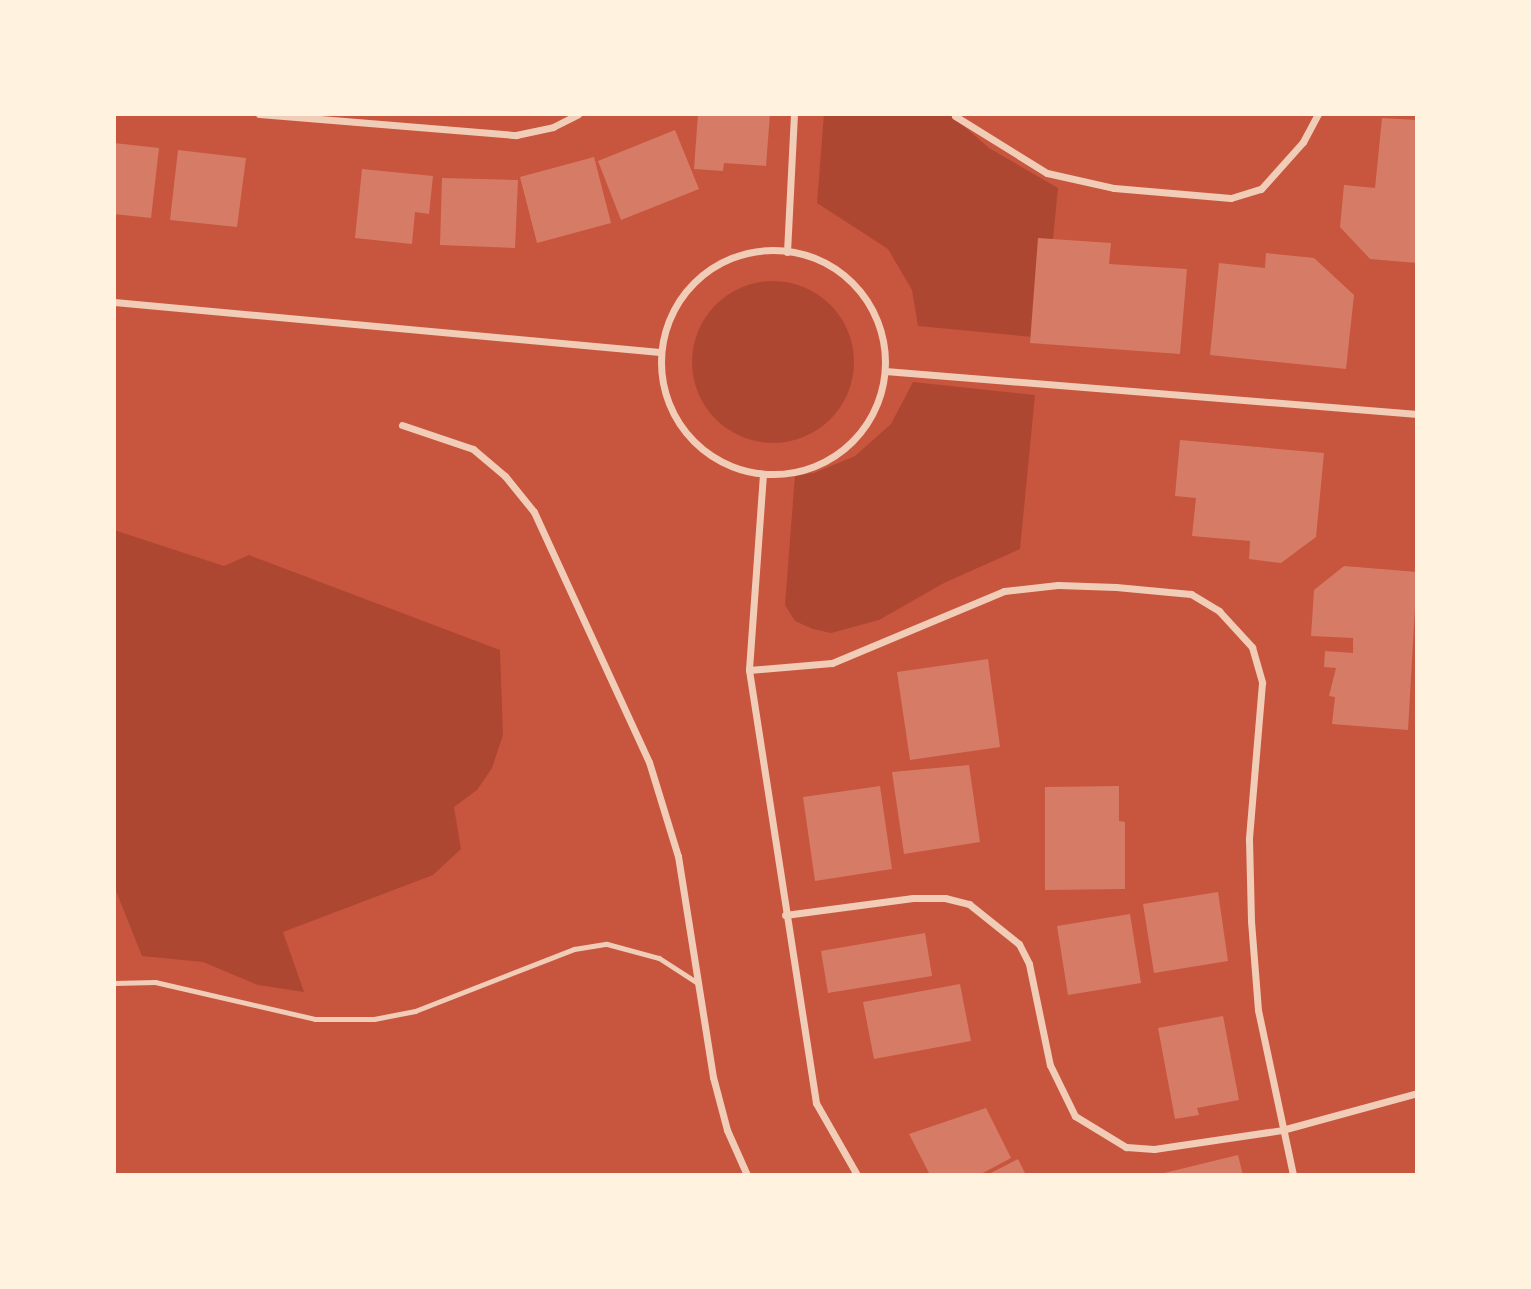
<!DOCTYPE html>
<html>
<head>
<meta charset="utf-8">
<style>
  body { margin:0 }
  #map { position:relative; width:1531px; height:1289px; overflow:hidden; background:#c8553d; font-family:"Roboto Condensed",sans-serif }
  div>[style] { position:absolute }
  [style*='--x'] { left:calc(var(--x)*1px); top:calc(var(--y)*1px); width:calc(var(--w)*1px); rotate:calc(var(--a)*1deg) }
  .green>* { inset:0; background:#ae4732 }
  .round { border-radius:50% }
  .building>* { inset:0; background:#d67c66 }
  .service>* { height:5px; margin:-2.5px; padding:0 2.5px; transform-origin:2.5px; border-radius:2.5px; background:#f1ccb7 }
  .minor>* { height:7px; margin:-3.5px; padding:0 3.5px; transform-origin:3.5px; border-radius:3.5px; background:#f1ccb7 }
  .minor>.ring { margin:-3.5px; padding:0; box-sizing:content-box; background:none; border:7px solid #f1ccb7; border-radius:50% }
  span { translate:-50% -50%; white-space:nowrap; text-align:center; line-height:1.15; -webkit-text-stroke:5px #fff3e0; paint-order:stroke }
  .frame { position:absolute; inset:0; border:116px solid #fff3e0; pointer-events:none }
</style>
</head>
<body>
<div id="map">
  <div class="green">
    <i style="clip-path:polygon(824px 114px,950px 114px,989px 148px,1058px 188px,1043px 338px,918px 326px,912px 290px,888px 249px,817px 203px)"></i>
    <i class="round" style="left:692px;top:281px;width:162px;height:162px"></i>
    <i style="clip-path:polygon(913px 382px,1035px 395px,1020px 549px,944px 583px,879px 620px,831px 633px,813px 629px,795px 621px,785px 605px,795px 475px,814px 473px,855px 456px,891px 424px)"></i>
    <i style="clip-path:polygon(114px 530px,224px 566px,249px 555px,500px 650px,503px 735px,492px 768px,477px 790px,454px 807px,461px 849px,433px 875px,283px 932px,304px 992px,258px 985px,203px 962px,142px 956px,114px 886px)"></i>
  </div>
  <div class="building">
    <i style="clip-path:polygon(698px 114px,770px 114px,766px 166px,724px 163px,723px 171px,694px 169px)"></i>
    <i style="clip-path:polygon(1382px 118px,1417px 120px,1417px 263px,1370px 259px,1340px 227px,1344px 185px,1375px 188px)"></i>
    <i style="clip-path:polygon(675px 130px,699px 189px,621px 220px,598px 161px)"></i>
    <i style="clip-path:polygon(114px 143px,159px 148px,151px 218px,114px 214px)"></i>
    <i style="clip-path:polygon(178px 150px,246px 158px,237px 227px,170px 220px)"></i>
    <i style="clip-path:polygon(594px 157px,611px 223px,537px 243px,520px 177px)"></i>
    <i style="clip-path:polygon(362px 169px,433px 176px,429px 214px,415px 212px,412px 244px,355px 238px)"></i>
    <i style="clip-path:polygon(442px 178px,518px 180px,515px 248px,440px 245px)"></i>
    <i style="clip-path:polygon(1038px 238px,1111px 243px,1109px 264px,1187px 269px,1180px 354px,1030px 343px)"></i>
    <i style="clip-path:polygon(1266px 253px,1314px 258px,1354px 295px,1346px 369px,1210px 355px,1219px 263px,1265px 268px)"></i>
    <i style="clip-path:polygon(1180px 440px,1324px 453px,1316px 537px,1281px 563px,1249px 559px,1250px 541px,1192px 536px,1196px 498px,1175px 496px)"></i>
    <i style="clip-path:polygon(1344px 566px,1417px 572px,1408px 730px,1332px 724px,1335px 697px,1329px 696px,1336px 668px,1324px 667px,1325px 651px,1353px 653px,1353px 638px,1311px 636px,1314px 590px)"></i>
    <i style="clip-path:polygon(988px 659px,1000px 747px,910px 760px,897px 672px)"></i>
    <i style="clip-path:polygon(969px 765px,980px 842px,904px 854px,892px 772px)"></i>
    <i style="clip-path:polygon(880px 786px,892px 869px,815px 881px,803px 797px)"></i>
    <i style="clip-path:polygon(1119px 786px,1119px 821px,1125px 822px,1125px 889px,1045px 890px,1045px 787px)"></i>
    <i style="clip-path:polygon(1218px 892px,1228px 961px,1154px 973px,1143px 904px)"></i>
    <i style="clip-path:polygon(1130px 914px,1141px 983px,1068px 995px,1057px 926px)"></i>
    <i style="clip-path:polygon(925px 933px,932px 976px,828px 993px,821px 951px)"></i>
    <i style="clip-path:polygon(960px 984px,971px 1041px,874px 1059px,863px 1002px)"></i>
    <i style="clip-path:polygon(1223px 1016px,1239px 1100px,1197px 1108px,1199px 1115px,1175px 1119px,1158px 1028px)"></i>
    <i style="clip-path:polygon(986px 1108px,1011px 1158px,979px 1175px,930px 1175px,909px 1134px)"></i>
    <i style="clip-path:polygon(1238px 1155px,1243px 1175px,1160px 1175px,1160px 1174px)"></i>
    <i style="clip-path:polygon(1018px 1159px,1026px 1175px,987px 1175px)"></i>
  </div>
  <div class="service">
    <i style="--x:114;--y:983;--w:41;--a:-1.4"></i>
    <i style="--x:155;--y:982;--w:164;--a:13"></i>
    <i style="--x:315;--y:1019;--w:59;--a:0"></i>
    <i style="--x:374;--y:1019;--w:42;--a:-11"></i>
    <i style="--x:415;--y:1011;--w:171;--a:-21.3"></i>
    <i style="--x:574;--y:949;--w:33;--a:-9"></i>
    <i style="--x:607;--y:944;--w:54;--a:15.1"></i>
    <i style="--x:659;--y:958;--w:44;--a:33"></i>
  </div>
  <div class="minor">
    <i style="--x:259;--y:114;--w:258;--a:4.7"></i>
    <i style="--x:516;--y:135;--w:38;--a:-12"></i>
    <i style="--x:553;--y:127;--w:28;--a:-27"></i>
    <i style="--x:955;--y:116;--w:108;--a:31.8"></i>
    <i style="--x:1047;--y:173;--w:69;--a:12.6"></i>
    <i style="--x:1114;--y:188;--w:117;--a:4.9"></i>
    <i style="--x:1231;--y:198;--w:31;--a:-17"></i>
    <i style="--x:1261;--y:189;--w:63;--a:-48.2"></i>
    <i style="--x:1303;--y:142;--w:32;--a:-62"></i>
    <i class="ring" style="left:661px;top:250px;width:217px;height:217px"></i>
    <i style="--x:787;--y:252;--w:138;--a:-87.1"></i>
    <i style="--x:114;--y:302;--w:548;--a:5.23"></i>
    <i style="--x:885;--y:371;--w:534;--a:4.62"></i>
    <i style="--x:402;--y:425;--w:75;--a:18.7"></i>
    <i style="--x:473;--y:449;--w:42;--a:40.2"></i>
    <i style="--x:505;--y:476;--w:46;--a:51.1"></i>
    <i style="--x:534;--y:512;--w:275;--a:65.3"></i>
    <i style="--x:649;--y:762;--w:98;--a:72.9"></i>
    <i style="--x:678;--y:856;--w:224;--a:81"></i>
    <i style="--x:713;--y:1077;--w:55;--a:75.2"></i>
    <i style="--x:727;--y:1130;--w:49;--a:66"></i>
    <i style="--x:763;--y:474;--w:196;--a:94.1"></i>
    <i style="--x:749;--y:670;--w:438;--a:81.2"></i>
    <i style="--x:816;--y:1103;--w:83;--a:60.3"></i>
    <i style="--x:749;--y:670;--w:83;--a:-4.8"></i>
    <i style="--x:832;--y:663;--w:186;--a:-22.7"></i>
    <i style="--x:1004;--y:591;--w:54;--a:-6.3"></i>
    <i style="--x:1058;--y:585;--w:58;--a:2"></i>
    <i style="--x:1116;--y:587;--w:75;--a:5.3"></i>
    <i style="--x:1191;--y:594;--w:33;--a:31"></i>
    <i style="--x:1219;--y:611;--w:49;--a:47.5"></i>
    <i style="--x:1252;--y:647;--w:37;--a:74"></i>
    <i style="--x:1262;--y:683;--w:157;--a:94.8"></i>
    <i style="--x:1249;--y:839;--w:82;--a:88.6"></i>
    <i style="--x:1251;--y:921;--w:89;--a:85.5"></i>
    <i style="--x:1258;--y:1010;--w:169;--a:78"></i>
    <i style="--x:785;--y:915;--w:129;--a:-7.6"></i>
    <i style="--x:913;--y:898;--w:32;--a:0"></i>
    <i style="--x:945;--y:898;--w:25;--a:14"></i>
    <i style="--x:969;--y:904;--w:64;--a:38.7"></i>
    <i style="--x:1019;--y:944;--w:22;--a:63"></i>
    <i style="--x:1029;--y:964;--w:103;--a:78.3"></i>
    <i style="--x:1050;--y:1065;--w:57;--a:63.9"></i>
    <i style="--x:1075;--y:1116;--w:60;--a:31.3"></i>
    <i style="--x:1126;--y:1147;--w:28;--a:4"></i>
    <i style="--x:1154;--y:1149;--w:129;--a:-8.4"></i>
    <i style="--x:1282;--y:1130;--w:140;--a:-15.3"></i>
  </div>
  <div class="frame"></div>
</div>
</body>
</html>
